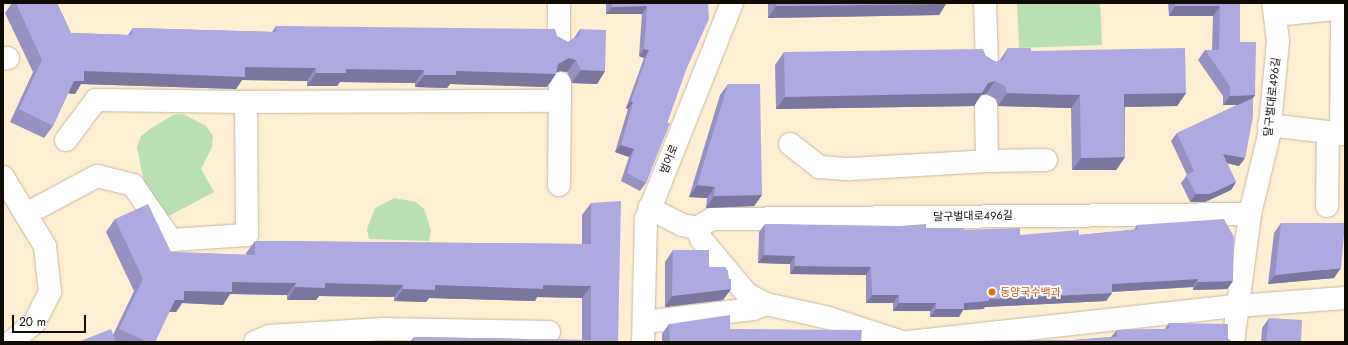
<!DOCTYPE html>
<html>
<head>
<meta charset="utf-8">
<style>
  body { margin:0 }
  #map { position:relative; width:1348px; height:345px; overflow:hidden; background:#feefd2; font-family:Jost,"Noto Sans KR",sans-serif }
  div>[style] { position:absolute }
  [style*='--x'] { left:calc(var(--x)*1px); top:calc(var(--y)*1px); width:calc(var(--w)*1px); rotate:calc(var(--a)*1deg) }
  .green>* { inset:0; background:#b9e0b4 }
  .roads { filter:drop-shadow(0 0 1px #c6b89c) drop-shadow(0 0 1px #c6b89c) }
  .minor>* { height:22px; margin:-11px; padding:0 11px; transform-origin:11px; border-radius:11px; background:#fff }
  .wall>* { inset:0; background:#9691c1 }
  .shaded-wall>* { inset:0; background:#7a769d }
  .building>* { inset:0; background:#aea9e0 }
  .dots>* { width:11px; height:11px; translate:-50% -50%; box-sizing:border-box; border:2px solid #fff; border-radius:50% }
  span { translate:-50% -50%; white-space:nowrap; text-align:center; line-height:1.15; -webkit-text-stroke:3.5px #fff; paint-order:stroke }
  .street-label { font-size:11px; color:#100b03 }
  .food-label { font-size:11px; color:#c56008 }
  .left { translate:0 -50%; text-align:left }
  .frame { position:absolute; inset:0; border:4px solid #100b03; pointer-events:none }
  .scale { position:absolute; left:12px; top:315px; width:74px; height:18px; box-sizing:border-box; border:2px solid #100b03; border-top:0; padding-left:5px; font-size:12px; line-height:14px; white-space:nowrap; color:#100b03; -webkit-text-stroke:3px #fff; paint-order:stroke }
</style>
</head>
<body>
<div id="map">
  <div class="green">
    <i style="clip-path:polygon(1017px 3px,1100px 3px,1102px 45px,1019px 48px)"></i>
    <i style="clip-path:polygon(183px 114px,206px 126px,213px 136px,212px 147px,201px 169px,214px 192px,169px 216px,144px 183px,137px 147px,141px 136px,150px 129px,173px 115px)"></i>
    <i style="clip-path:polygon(394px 198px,416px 202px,424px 209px,431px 230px,429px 241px,369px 239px,367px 229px,375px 208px)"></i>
  </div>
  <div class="roads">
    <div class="minor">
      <i style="--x:985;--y:3;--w:59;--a:88.1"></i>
      <i style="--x:1275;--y:15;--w:70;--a:-5.7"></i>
      <i style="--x:559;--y:42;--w:39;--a:-90"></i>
      <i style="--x:3;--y:59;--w:5;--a:-11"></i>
      <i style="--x:246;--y:102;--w:314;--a:-0.2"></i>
      <i style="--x:1269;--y:125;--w:77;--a:6.8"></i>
      <i style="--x:1341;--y:134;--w:125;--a:-89.5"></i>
      <i style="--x:790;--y:144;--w:37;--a:38"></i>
      <i style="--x:819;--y:167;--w:31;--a:4"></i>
      <i style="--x:850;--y:169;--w:137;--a:-3.3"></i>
      <i style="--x:987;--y:161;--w:55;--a:-91"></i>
      <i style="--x:987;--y:161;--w:59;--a:-1"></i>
      <i style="--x:3;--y:177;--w:81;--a:58.7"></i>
      <i style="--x:45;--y:246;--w:46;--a:83.8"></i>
      <i style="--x:50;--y:292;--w:35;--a:117"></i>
      <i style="--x:34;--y:323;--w:30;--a:140"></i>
      <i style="--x:559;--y:185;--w:102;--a:-89.4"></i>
      <i style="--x:1327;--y:206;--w:74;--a:-89.2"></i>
      <i style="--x:649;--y:208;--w:37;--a:27"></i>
      <i style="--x:682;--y:225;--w:15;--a:11"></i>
      <i style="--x:697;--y:228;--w:12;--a:70"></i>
      <i style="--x:701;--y:239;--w:72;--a:50.1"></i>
      <i style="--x:747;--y:294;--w:21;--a:28"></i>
      <i style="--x:766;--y:304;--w:60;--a:12.4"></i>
      <i style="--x:825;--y:317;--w:81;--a:18"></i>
      <i style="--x:26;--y:214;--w:81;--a:-28.2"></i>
      <i style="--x:97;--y:176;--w:37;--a:14"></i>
      <i style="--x:133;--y:185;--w:67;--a:55.4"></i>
      <i style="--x:171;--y:240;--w:76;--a:-3.8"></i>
      <i style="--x:247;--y:235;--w:133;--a:-90.4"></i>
      <i style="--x:246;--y:102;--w:150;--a:-179.2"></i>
      <i style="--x:96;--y:100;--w:50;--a:126.9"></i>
      <i style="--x:697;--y:228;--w:17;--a:-31"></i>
      <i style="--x:712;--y:219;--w:538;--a:-0.53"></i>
      <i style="--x:644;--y:322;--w:110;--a:-6.8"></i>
      <i style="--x:753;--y:309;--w:14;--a:-21"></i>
      <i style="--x:255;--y:342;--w:16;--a:-22"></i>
      <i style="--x:270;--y:336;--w:113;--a:-3.5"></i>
      <i style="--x:383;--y:329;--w:166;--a:1"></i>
      <i style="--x:643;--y:342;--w:123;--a:-88.6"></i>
      <i style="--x:646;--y:219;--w:232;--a:-68.3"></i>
      <i style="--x:909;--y:342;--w:330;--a:-6.3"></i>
      <i style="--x:1237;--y:306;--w:108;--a:-4.2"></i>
      <i style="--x:1233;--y:342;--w:129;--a:-82.4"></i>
      <i style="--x:1250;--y:214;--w:81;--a:-76.5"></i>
      <i style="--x:1269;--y:135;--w:94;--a:-84.5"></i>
      <i style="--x:1278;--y:41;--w:38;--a:-97"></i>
    </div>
  </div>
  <div class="wall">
    <i style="clip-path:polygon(12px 3px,57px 3px,71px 33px,128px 35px,133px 28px,272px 32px,276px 26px,557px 36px,568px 42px,574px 38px,580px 29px,605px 71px,597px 84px,572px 83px,567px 72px,560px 71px,557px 72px,547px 87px,450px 84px,447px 88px,415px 87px,415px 83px,340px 82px,337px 86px,307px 86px,307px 81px,242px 80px,236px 89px,81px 84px,75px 94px,68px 93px,53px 126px,44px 138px,10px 122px,33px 72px,5px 13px)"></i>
    <i style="clip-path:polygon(606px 3px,708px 3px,685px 72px,646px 183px,640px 191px,621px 181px,629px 157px,615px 152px,628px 109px,626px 108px,644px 58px,639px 56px,642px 14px,606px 14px)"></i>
    <i style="clip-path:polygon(768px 3px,946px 3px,946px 4px,939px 15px,768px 18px)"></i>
    <i style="clip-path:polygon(1168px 3px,1240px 3px,1240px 42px,1255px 95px,1253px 98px,1245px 158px,1239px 166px,1227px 163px,1236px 182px,1231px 190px,1205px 202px,1190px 202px,1181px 183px,1187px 175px,1171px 141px,1177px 133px,1237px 105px,1223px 105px,1223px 96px,1198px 60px,1205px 50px,1212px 50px,1213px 16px,1169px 16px)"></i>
    <i style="clip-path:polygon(1008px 48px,1031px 51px,1186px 93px,1177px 106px,1125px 107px,1125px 157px,1116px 170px,1072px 170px,1071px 108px,998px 106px,996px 99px,986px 94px,981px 95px,974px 106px,776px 109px,775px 65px,784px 52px,986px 56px,996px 62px,1000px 60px)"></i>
    <i style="clip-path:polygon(728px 84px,762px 195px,754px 206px,706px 208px,707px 198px,689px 197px,720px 95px)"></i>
    <i style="clip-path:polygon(591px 203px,618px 342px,410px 342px,414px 337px,582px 340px,582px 298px,537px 297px,535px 301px,429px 298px,426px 302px,394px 301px,394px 297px,319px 296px,316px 300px,287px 300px,287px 295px,230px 294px,223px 305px,182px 303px,176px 312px,169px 312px,155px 342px,78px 342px,113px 335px,134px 291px,106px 232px,115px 219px,171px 252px,246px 255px,246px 253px,255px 241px,582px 244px,582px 215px)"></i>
    <i style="clip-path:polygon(1281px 223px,1334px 278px,1268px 284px,1274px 233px)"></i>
    <i style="clip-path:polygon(765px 224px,926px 228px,964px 230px,1020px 235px,1079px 235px,1134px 230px,1137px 225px,1233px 281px,1227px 289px,1193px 290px,1193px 287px,1112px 292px,1106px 301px,985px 307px,983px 309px,963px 310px,959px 317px,930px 317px,930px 311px,893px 311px,893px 303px,866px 303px,866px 275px,790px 274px,790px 264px,758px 263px,759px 232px)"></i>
    <i style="clip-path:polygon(673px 250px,709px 267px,729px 279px,731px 289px,723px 300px,665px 307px,665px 262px)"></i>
    <i style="clip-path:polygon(1269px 318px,1301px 342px,1303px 342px,1261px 342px,1262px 328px)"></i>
    <i style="clip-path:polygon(1169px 323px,1228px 339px,1233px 342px,972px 342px,973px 341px,1073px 340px,1111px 337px,1117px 330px,1165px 329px)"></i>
    <i style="clip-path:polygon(669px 324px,730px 329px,861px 342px,662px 342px,662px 334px)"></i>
  </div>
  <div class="shaded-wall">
    <i style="clip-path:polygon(946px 4px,939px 15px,768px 18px,776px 6px)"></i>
    <i style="clip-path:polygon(647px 6px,642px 14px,606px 14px,612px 7px)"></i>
    <i style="clip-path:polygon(1175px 6px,1220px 6px,1213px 16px,1169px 16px)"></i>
    <i style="clip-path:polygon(644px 49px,649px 50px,644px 58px,639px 56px)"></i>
    <i style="clip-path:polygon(569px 58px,576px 60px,567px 72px,560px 71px,554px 74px,556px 74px,547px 87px,450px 84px,447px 88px,415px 87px,424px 75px,456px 71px,558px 64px)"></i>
    <i style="clip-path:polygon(245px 67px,316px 68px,307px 81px,242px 80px,236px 89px,81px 84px,75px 94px,66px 93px,74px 81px,84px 71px)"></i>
    <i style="clip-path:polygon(346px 69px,424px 70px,415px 83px,340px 82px,337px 86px,307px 86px,316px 73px)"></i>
    <i style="clip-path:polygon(581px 70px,605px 71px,597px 84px,572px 83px)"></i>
    <i style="clip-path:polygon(995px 81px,986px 94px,981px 95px,974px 106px,776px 109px,785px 97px,988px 83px)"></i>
    <i style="clip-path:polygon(1007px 93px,1080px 95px,1071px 108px,998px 106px)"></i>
    <i style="clip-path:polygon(1186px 93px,1177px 106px,1115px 107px,1124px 94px)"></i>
    <i style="clip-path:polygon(1255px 95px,1248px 105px,1223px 105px,1230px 96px)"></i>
    <i style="clip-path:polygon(631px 101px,633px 102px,628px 109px,626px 108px)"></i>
    <i style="clip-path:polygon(621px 145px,634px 149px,629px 157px,615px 152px)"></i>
    <i style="clip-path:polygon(1223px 154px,1245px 158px,1239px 166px,1218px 161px)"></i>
    <i style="clip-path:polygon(1125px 157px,1116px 170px,1072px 170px,1081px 158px)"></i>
    <i style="clip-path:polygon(1236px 182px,1231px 190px,1205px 202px,1190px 202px,1196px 194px)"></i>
    <i style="clip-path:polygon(697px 185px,715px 187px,707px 198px,689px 197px)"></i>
    <i style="clip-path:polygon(762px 195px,754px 206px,706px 208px,714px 196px)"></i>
    <i style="clip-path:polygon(764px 255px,795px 256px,790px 264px,758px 263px)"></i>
    <i style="clip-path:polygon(795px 266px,871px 267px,866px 275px,790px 274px)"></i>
    <i style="clip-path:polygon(1341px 268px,1334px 278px,1268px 284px,1275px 275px)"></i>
    <i style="clip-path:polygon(1198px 279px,1193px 287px,1106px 292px,1112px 284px)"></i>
    <i style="clip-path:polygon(1233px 281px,1227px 289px,1193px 290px,1198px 282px)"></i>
    <i style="clip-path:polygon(232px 282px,296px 283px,287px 295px,230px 294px,223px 305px,182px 303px,176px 312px,166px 312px,175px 300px,184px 291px)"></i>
    <i style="clip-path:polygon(325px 283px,403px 285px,394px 297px,319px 296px,316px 300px,287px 300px,295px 287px)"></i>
    <i style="clip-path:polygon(435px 285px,543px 285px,591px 286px,582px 298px,537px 297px,535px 301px,429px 298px,426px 302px,394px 301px,403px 289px)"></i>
    <i style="clip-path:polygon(731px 289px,723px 300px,665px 307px,672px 296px)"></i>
    <i style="clip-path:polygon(1112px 293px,1106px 301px,985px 307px,983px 309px,963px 310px,959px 317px,930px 317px,936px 309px,964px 303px,989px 299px)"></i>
    <i style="clip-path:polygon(872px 295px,899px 295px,893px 303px,866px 303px)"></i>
    <i style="clip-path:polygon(899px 303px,936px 303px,930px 311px,893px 311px)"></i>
  </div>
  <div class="building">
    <i style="clip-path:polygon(16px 3px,57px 3px,71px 33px,132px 35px,133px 28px,276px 32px,276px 26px,555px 29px,557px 36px,568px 42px,579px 36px,580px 29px,606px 30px,605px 71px,581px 70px,576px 60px,569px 58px,558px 64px,556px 74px,456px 71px,456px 75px,424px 75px,424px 70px,346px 69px,346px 73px,316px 73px,316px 68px,245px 67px,245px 77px,84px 71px,84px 81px,74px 81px,53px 126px,19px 109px,42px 60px)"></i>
    <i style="clip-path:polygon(612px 3px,708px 3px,709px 19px,685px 72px,667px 123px,670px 123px,646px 183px,627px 173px,634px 149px,621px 145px,633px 102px,631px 101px,649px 50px,644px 49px,647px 6px,612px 7px)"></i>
    <i style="clip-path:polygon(776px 3px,946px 3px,946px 4px,776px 6px)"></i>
    <i style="clip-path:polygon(1175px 3px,1240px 3px,1240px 42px,1256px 42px,1255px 95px,1230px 96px,1230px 86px,1205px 50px,1219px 50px,1220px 6px,1175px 6px)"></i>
    <i style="clip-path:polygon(1008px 48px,1031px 48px,1031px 51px,1185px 48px,1186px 93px,1124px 94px,1125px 157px,1081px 158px,1080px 95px,1007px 93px,1005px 86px,995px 81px,988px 83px,982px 93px,785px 97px,784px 52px,983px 49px,986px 56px,996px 62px,1003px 60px)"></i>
    <i style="clip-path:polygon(728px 84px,760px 84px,762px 195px,714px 196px,715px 187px,697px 185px)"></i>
    <i style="clip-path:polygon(1253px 98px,1253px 117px,1245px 158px,1223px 154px,1236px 182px,1210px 194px,1196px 194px,1186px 175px,1194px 171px,1177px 133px)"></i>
    <i style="clip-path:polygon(621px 201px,618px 342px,414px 342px,414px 337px,591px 340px,591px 286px,543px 285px,543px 289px,435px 285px,435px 290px,403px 289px,403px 285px,325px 283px,325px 288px,295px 287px,296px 283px,232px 282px,232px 292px,184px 291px,184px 300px,175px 300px,155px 342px,148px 342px,119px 329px,143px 279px,115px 219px,148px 204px,171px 252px,255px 255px,255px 241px,591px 244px,591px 203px)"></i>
    <i style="clip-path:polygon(1224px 219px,1234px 237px,1233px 281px,1198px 282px,1198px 279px,1112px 284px,1112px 293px,989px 299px,989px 301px,964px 303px,964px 309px,936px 309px,936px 303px,899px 303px,899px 295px,872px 295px,871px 267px,795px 266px,795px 256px,764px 255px,765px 224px,900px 226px,926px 224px,926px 228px,964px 228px,964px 230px,1020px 228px,1020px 235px,1079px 230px,1079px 235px,1138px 229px,1137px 225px)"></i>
    <i style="clip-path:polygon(1281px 223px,1345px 223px,1341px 268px,1275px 275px)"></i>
    <i style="clip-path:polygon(673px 250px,709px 250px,709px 267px,725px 267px,728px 271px,729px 279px,731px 279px,731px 289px,672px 296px)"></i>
    <i style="clip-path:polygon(730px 315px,730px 329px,862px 330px,861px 342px,670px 342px,669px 324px)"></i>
    <i style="clip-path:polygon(1269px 318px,1302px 320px,1301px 342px,1303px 342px,1266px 342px)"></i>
    <i style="clip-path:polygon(1169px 323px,1228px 324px,1228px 339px,1233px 342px,973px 342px,973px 341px,1073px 340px,1117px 337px,1117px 330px,1169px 329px)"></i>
    <i style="clip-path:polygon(111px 329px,116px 342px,78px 342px)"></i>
  </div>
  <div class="dots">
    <i style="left:992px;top:292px;background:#e8710a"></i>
  </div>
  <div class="street-label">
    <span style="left:1272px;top:97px;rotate:-84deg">달구벌대로496길</span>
    <span style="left:669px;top:159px;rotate:-68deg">범어로</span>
    <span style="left:973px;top:216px;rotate:-1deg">달구벌대로496길</span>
  </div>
  <div class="food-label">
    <span class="left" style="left:1000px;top:292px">동양국수백과</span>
  </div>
  <div class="frame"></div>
  <div class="scale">20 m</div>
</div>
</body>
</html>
